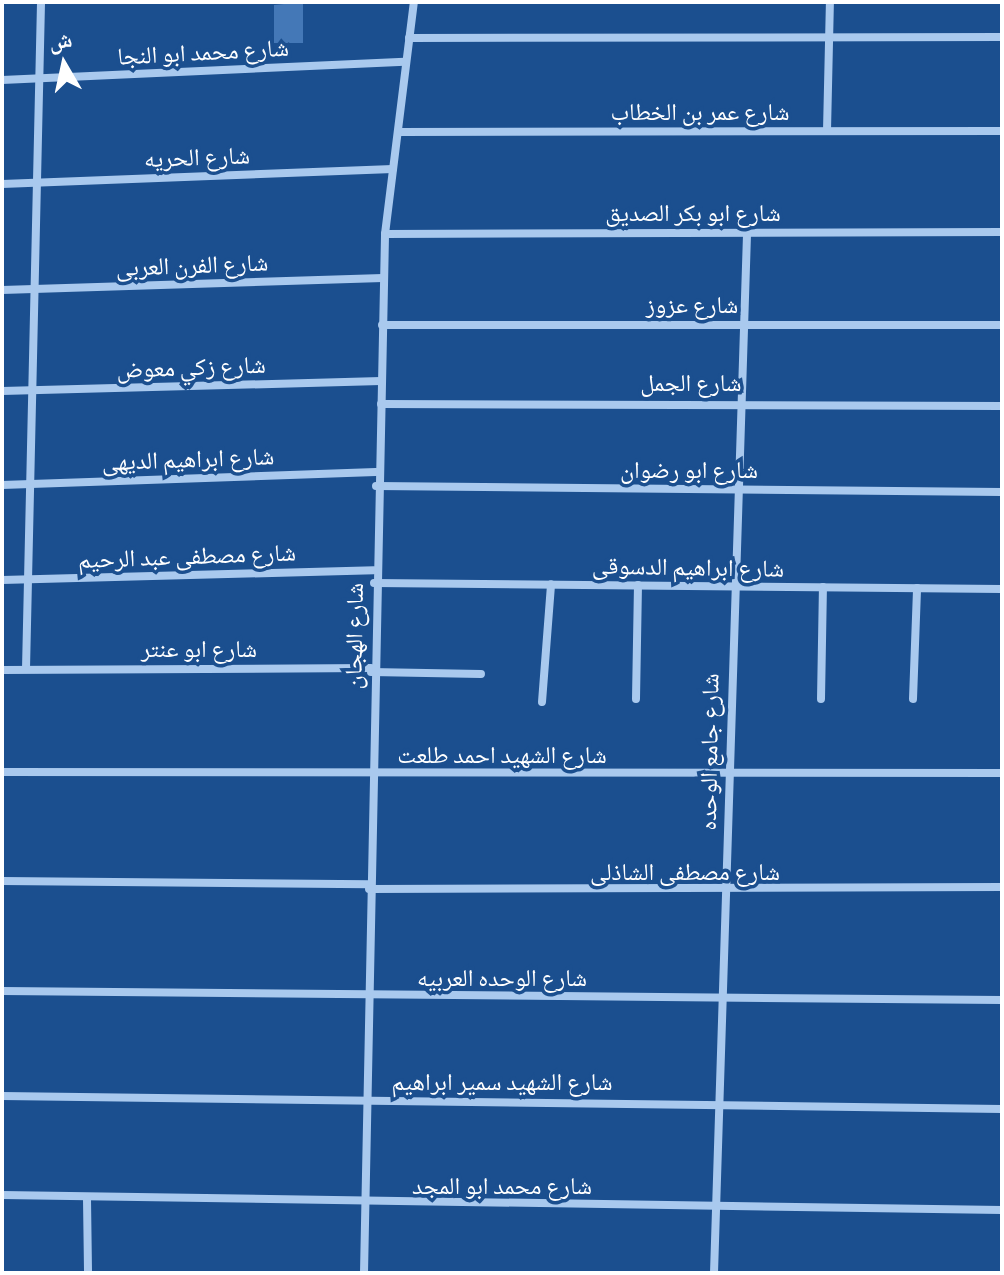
<!DOCTYPE html>
<html>
<head>
<meta charset="utf-8">
<style>
  body { margin:0 }
  #map { position:relative; width:1004px; height:1275px; overflow:hidden; background:#1b4f8f; font-family:Manrope,"Noto Naskh Arabic",sans-serif }
  div>[style] { position:absolute }
  [style*='--x'] { left:calc(var(--x)*1px); top:calc(var(--y)*1px); width:calc(var(--w)*1px); rotate:calc(var(--a)*1deg) }
  .building>* { inset:0; background:#4478b7 }
  .minor>* { height:8px; margin:-4px; padding:0 4px; transform-origin:4px; border-radius:4px; background:#a9c9ee }
  span { translate:-50% -50%; white-space:nowrap; text-align:center; line-height:1.15; -webkit-text-stroke:7px #1b4f8f; paint-order:stroke }
  .street-label { font-size:24px; color:#fff }
  .frame { position:absolute; inset:0; border:4px solid #fff; pointer-events:none }
  .north { position:absolute; left:24px; top:24px; width:80px; height:80px; -webkit-text-stroke:6px #1b4f8f; paint-order:stroke; rotate:351deg; font-size:22px; font-weight:700; line-height:32px; text-align:center; color:#fff }
  .north::after { content:''; display:block; margin:auto; width:28px; height:36px; background:#fff; clip-path:polygon(50% 0,100% 100%,50% 72%,0 100%) }
</style>
</head>
<body>
<div id="map">
  <div class="building">
    <i style="clip-path:polygon(303px 2px,303px 43px,274px 43px,274px 5px)"></i>
  </div>
  <div class="minor">
    <i style="--x:409;--y:38;--w:593;--a:-0.1"></i>
    <i style="--x:2;--y:80;--w:403;--a:-2.6"></i>
    <i style="--x:827;--y:131;--w:129;--a:-88.7"></i>
    <i style="--x:399;--y:132;--w:603;--a:-0.1"></i>
    <i style="--x:2;--y:184;--w:391;--a:-2.2"></i>
    <i style="--x:385;--y:234;--w:617;--a:-0.19"></i>
    <i style="--x:2;--y:290;--w:381;--a:-1.8"></i>
    <i style="--x:382;--y:325;--w:620;--a:0"></i>
    <i style="--x:2;--y:391;--w:379;--a:-1.5"></i>
    <i style="--x:381;--y:404;--w:621;--a:0.18"></i>
    <i style="--x:2;--y:485;--w:374;--a:-2"></i>
    <i style="--x:376;--y:486;--w:626;--a:0.55"></i>
    <i style="--x:2;--y:580;--w:372;--a:-1.5"></i>
    <i style="--x:374;--y:583;--w:628;--a:0.55"></i>
    <i style="--x:26;--y:669;--w:667;--a:-88.71"></i>
    <i style="--x:2;--y:670;--w:369;--a:-0.3"></i>
    <i style="--x:371;--y:672;--w:110;--a:1"></i>
    <i style="--x:636;--y:699;--w:114;--a:-89"></i>
    <i style="--x:821;--y:699;--w:112;--a:-89"></i>
    <i style="--x:913;--y:699;--w:111;--a:-87.9"></i>
    <i style="--x:542;--y:702;--w:118;--a:-85.6"></i>
    <i style="--x:2;--y:772;--w:1000;--a:0.06"></i>
    <i style="--x:2;--y:881;--w:367;--a:0.5"></i>
    <i style="--x:369;--y:889;--w:633;--a:-0.18"></i>
    <i style="--x:2;--y:991;--w:1000;--a:0.52"></i>
    <i style="--x:2;--y:1096;--w:1000;--a:0.74"></i>
    <i style="--x:2;--y:1195;--w:1000;--a:0.86"></i>
    <i style="--x:87;--y:1199;--w:74;--a:89.2"></i>
    <i style="--x:364;--y:1273;--w:1039;--a:-88.84"></i>
    <i style="--x:385;--y:234;--w:234;--a:-82.9"></i>
    <i style="--x:714;--y:1273;--w:1042;--a:-88.18"></i>
  </div>
  <div class="street-label">
    <span style="left:203px;top:51px;rotate:-3deg">شارع محمد ابو النجا</span>
    <span style="left:700px;top:111px">شارع عمر بن الخطاب</span>
    <span style="left:197px;top:156px;rotate:-2deg">شارع الحريه</span>
    <span style="left:693px;top:212px">شارع ابو بكر الصديق</span>
    <span style="left:192px;top:264px;rotate:-2deg">شارع الفرن العربى</span>
    <span style="left:692px;top:304px">شارع عزوز</span>
    <span style="left:191px;top:366px;rotate:-2deg">شارع زكي معوض</span>
    <span style="left:691px;top:382px">شارع الجمل</span>
    <span style="left:188px;top:458px;rotate:-2deg">شارع ابراهيم الديهى</span>
    <span style="left:689px;top:469px">شارع ابو رضوان</span>
    <span style="left:187px;top:555px;rotate:-2deg">شارع مصطفى عبد الرحيم</span>
    <span style="left:688px;top:566px;rotate:1deg">شارع ابراهيم الدسوقى</span>
    <span style="left:353px;top:636px;rotate:-89deg">شارع الهجان</span>
    <span style="left:199px;top:648px">شارع ابو عنتر</span>
    <span style="left:708px;top:752px;rotate:-89deg">شارع جامع الوحده</span>
    <span style="left:502px;top:754px">شارع الشهيد احمد طلعت</span>
    <span style="left:685px;top:871px">شارع مصطفى الشاذلى</span>
    <span style="left:502px;top:977px">شارع الوحده العربيه</span>
    <span style="left:502px;top:1081px">شارع الشهيد سمير ابراهيم</span>
    <span style="left:502px;top:1185px">شارع محمد ابو المجد</span>
  </div>
  <div class="frame"></div>
  <div class="north">ش</div>
</div>
</body>
</html>
